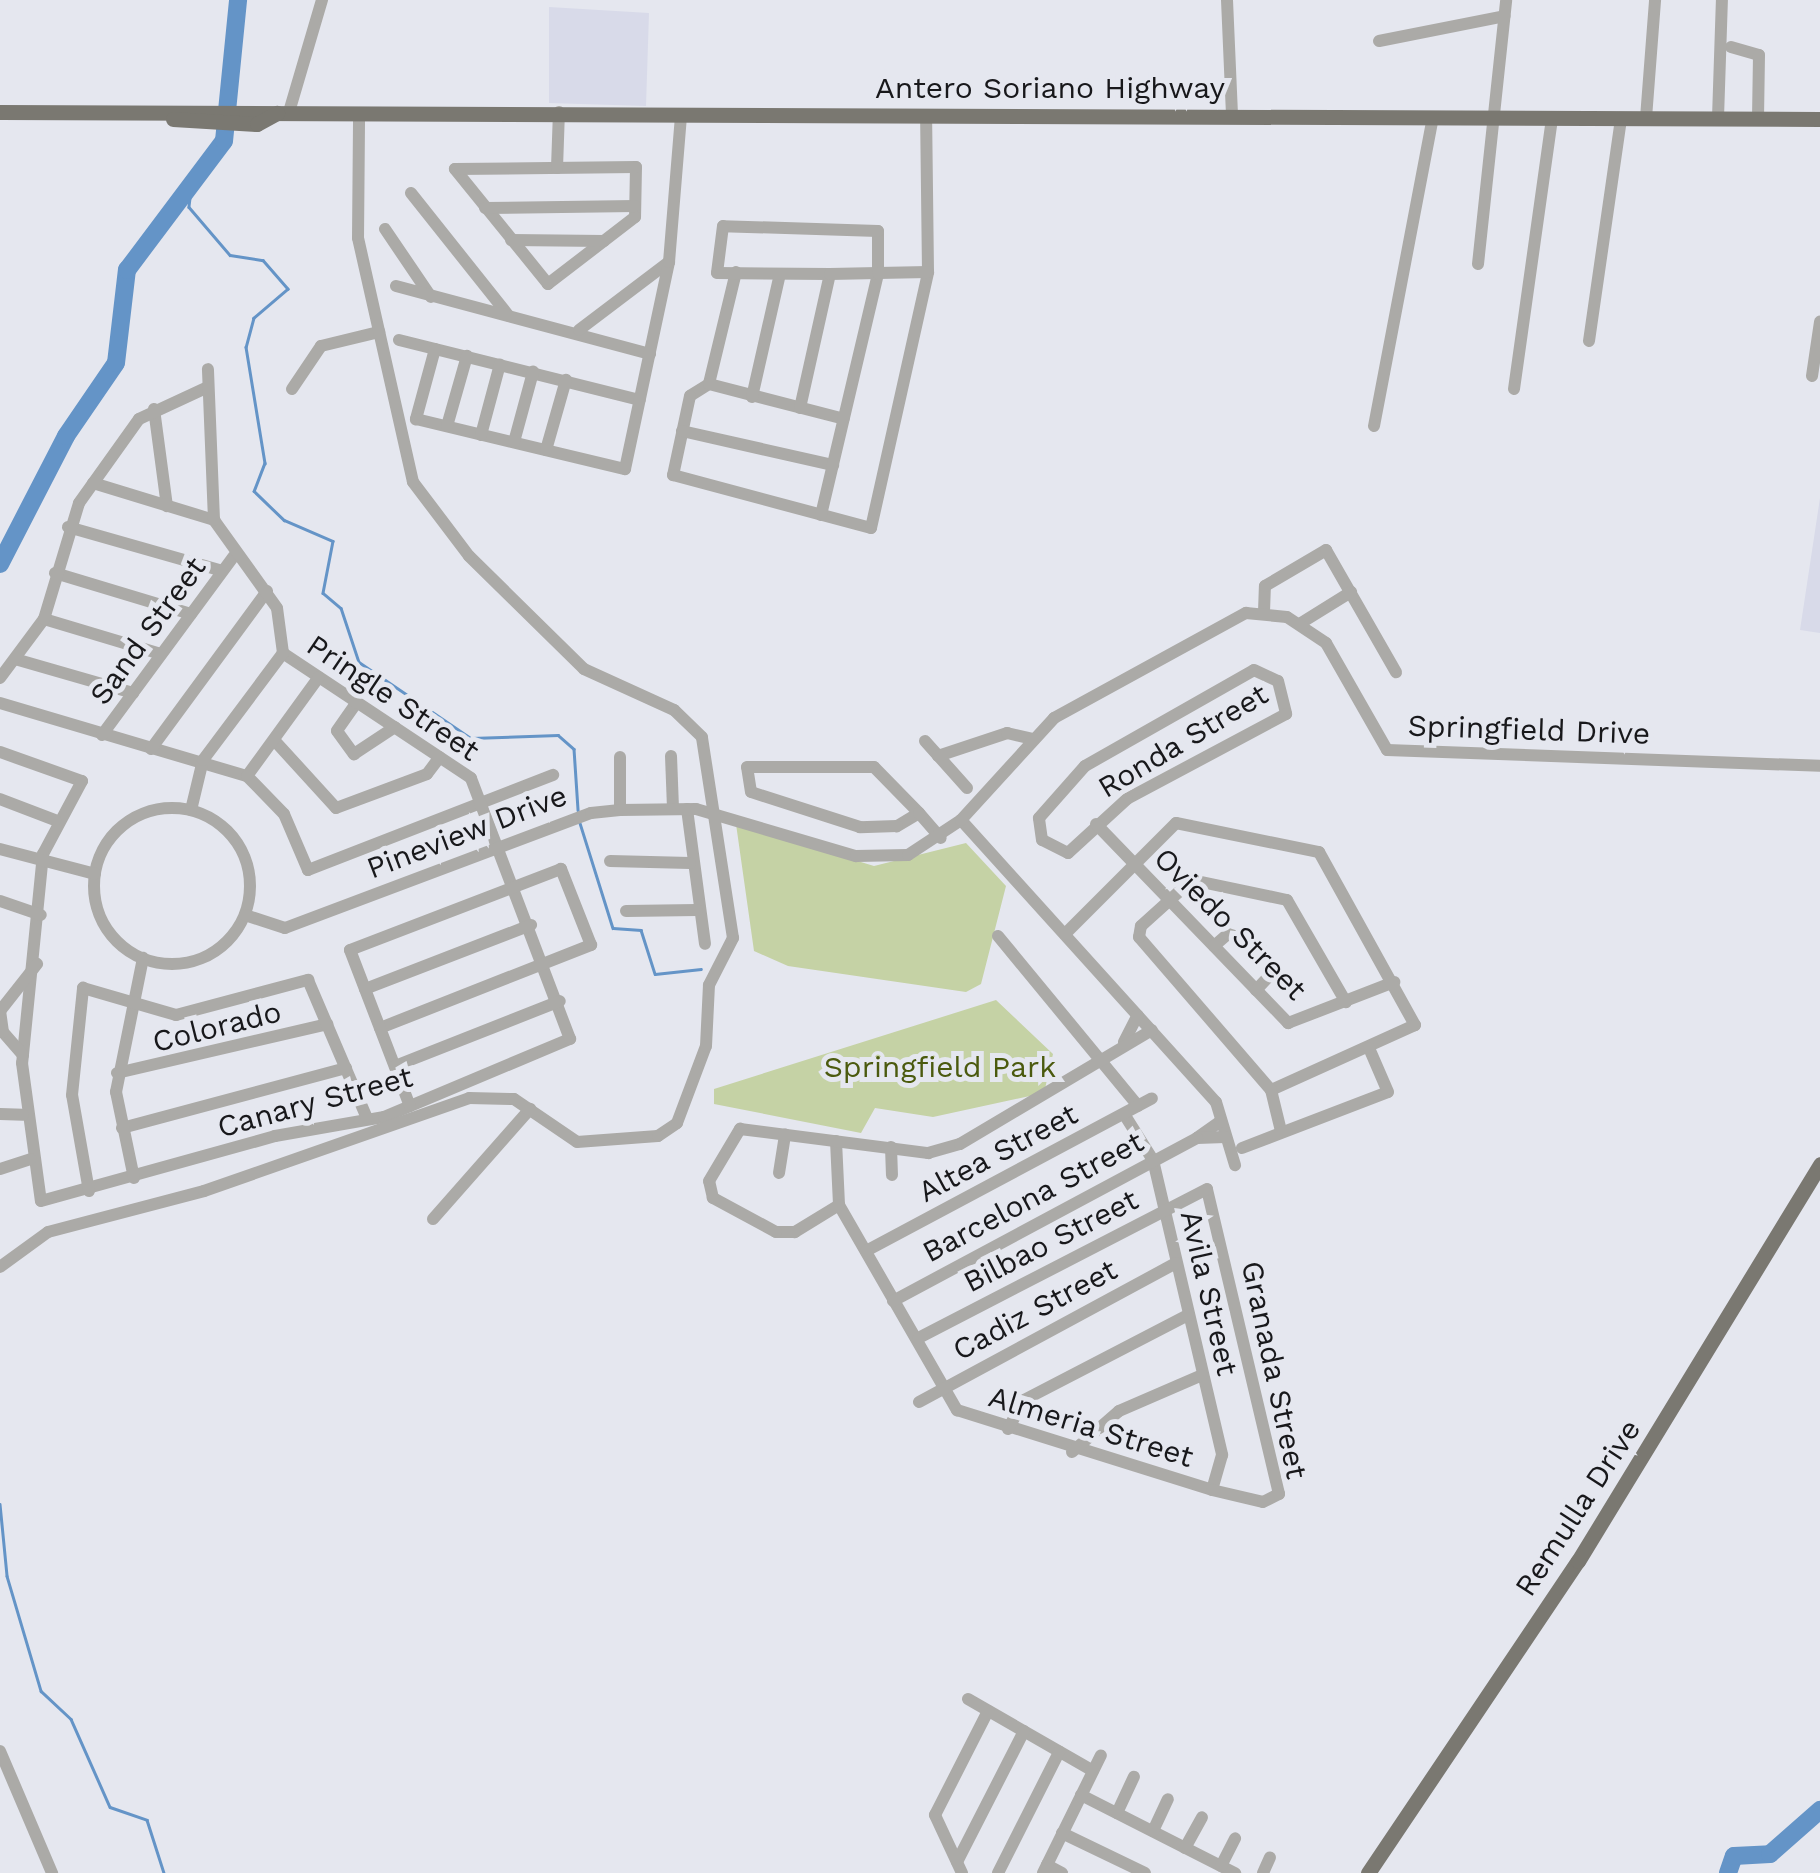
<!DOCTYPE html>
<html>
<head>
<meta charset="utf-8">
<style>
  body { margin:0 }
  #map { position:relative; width:1820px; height:1873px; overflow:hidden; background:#e5e7ef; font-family:"Work Sans",sans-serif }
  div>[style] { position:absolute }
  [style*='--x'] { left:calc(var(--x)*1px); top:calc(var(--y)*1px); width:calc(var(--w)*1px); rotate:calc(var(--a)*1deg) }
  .built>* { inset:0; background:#d8dae9 }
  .green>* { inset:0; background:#c5d2a5 }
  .stream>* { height:2.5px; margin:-1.25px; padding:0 1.25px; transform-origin:1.25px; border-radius:1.25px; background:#6494c7 }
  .river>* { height:18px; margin:-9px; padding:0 9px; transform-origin:9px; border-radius:9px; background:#6494c7 }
  .minor>* { height:12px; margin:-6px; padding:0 6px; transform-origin:6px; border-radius:6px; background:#abaaa7 }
  .minor>.ring { margin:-6px; padding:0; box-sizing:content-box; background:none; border:12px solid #abaaa7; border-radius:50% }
  .major>* { height:15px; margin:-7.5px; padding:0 7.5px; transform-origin:7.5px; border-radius:7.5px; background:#7a7871 }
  span { translate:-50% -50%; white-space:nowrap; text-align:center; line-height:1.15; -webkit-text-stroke:10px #e5e7ef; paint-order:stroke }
  .street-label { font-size:30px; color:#18181b }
  .park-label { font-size:30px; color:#4b5a0e }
</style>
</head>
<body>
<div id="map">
  <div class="built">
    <i style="clip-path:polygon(549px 7px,649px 13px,646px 106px,549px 103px)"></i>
    <i style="clip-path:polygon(1820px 498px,1820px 633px,1800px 630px)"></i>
  </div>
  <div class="green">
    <i style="clip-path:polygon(736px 824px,874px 866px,966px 843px,1006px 886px,981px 984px,966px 992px,788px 966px,754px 951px)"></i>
    <i style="clip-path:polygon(996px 1000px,1053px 1054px,1044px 1093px,933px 1117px,875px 1108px,861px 1133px,714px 1104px,714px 1089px)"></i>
  </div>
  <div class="stream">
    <i style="--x:191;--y:190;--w:17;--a:97"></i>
    <i style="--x:189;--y:207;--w:63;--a:49.5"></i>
    <i style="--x:230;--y:255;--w:33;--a:9"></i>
    <i style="--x:263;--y:260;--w:38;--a:49"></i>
    <i style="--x:288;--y:289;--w:45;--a:139.5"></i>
    <i style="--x:254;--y:318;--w:30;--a:105"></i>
    <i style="--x:246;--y:347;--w:118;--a:80.7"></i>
    <i style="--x:265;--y:463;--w:30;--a:111"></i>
    <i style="--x:254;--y:491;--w:42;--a:44"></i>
    <i style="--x:284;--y:520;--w:53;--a:23.2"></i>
    <i style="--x:333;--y:541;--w:53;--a:100.9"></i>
    <i style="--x:323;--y:593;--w:23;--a:40"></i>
    <i style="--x:341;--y:608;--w:57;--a:71.6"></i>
    <i style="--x:359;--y:662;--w:135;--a:34.2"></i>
    <i style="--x:471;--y:738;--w:87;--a:-2"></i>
    <i style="--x:558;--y:735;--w:21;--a:41"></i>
    <i style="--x:574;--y:749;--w:61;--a:86.2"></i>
    <i style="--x:580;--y:823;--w:110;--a:72.6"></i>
    <i style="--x:613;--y:928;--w:28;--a:4"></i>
    <i style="--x:641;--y:930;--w:46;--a:72.3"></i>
    <i style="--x:655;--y:974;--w:46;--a:-6.2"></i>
    <i style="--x:0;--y:1504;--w:72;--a:84.4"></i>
    <i style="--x:7;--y:1576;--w:120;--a:73.5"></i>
    <i style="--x:41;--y:1691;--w:41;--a:43"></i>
    <i style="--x:71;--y:1719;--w:96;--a:66.1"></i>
    <i style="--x:110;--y:1807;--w:39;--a:19"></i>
    <i style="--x:147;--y:1820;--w:56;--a:72.2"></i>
  </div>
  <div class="river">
    <i style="--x:0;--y:564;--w:144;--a:-62.7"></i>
    <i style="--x:66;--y:436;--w:88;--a:-55.6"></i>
    <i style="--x:116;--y:363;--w:94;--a:-83.3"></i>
    <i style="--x:127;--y:270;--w:161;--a:-53.1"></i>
    <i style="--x:224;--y:141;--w:142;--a:-84.3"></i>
    <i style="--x:1728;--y:1873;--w:18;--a:-71"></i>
    <i style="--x:1734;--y:1856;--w:36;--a:-3"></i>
    <i style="--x:1770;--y:1854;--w:67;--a:-41.3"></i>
  </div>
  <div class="minor">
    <i style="--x:1227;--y:0;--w:116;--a:87.5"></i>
    <i style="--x:1379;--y:41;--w:128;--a:-11.2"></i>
    <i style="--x:1731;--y:47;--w:29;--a:16"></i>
    <i style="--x:1759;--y:55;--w:64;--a:90.9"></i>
    <i style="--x:289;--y:112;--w:117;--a:-73.6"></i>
    <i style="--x:1646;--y:118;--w:118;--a:-85.6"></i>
    <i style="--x:1718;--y:118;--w:118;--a:-88.1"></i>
    <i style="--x:636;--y:167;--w:50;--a:91.1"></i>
    <i style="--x:635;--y:217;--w:110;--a:142.4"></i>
    <i style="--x:548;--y:284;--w:148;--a:-129"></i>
    <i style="--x:455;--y:169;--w:181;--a:-0.6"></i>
    <i style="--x:557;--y:168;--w:56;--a:-88"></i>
    <i style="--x:411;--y:193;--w:157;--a:51.5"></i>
    <i style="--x:485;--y:208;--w:150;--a:-0.8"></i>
    <i style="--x:385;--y:229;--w:82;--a:55.9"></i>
    <i style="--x:511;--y:240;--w:93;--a:0.6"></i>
    <i style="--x:1478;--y:264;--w:265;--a:-83.9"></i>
    <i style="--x:736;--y:272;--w:115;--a:103.6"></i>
    <i style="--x:709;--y:384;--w:22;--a:148"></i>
    <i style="--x:690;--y:396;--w:81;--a:102.1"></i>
    <i style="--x:673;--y:475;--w:205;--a:15"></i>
    <i style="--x:871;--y:528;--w:262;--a:-77.4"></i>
    <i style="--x:928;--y:272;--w:157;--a:-90.7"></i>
    <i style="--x:396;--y:286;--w:263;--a:15"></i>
    <i style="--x:579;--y:330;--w:113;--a:-37.1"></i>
    <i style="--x:399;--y:340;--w:248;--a:14"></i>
    <i style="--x:1589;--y:341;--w:225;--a:-81.8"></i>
    <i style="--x:435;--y:349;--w:73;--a:105.2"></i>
    <i style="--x:416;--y:419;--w:215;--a:13.5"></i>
    <i style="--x:625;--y:469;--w:212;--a:-78"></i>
    <i style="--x:669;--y:262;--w:146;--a:-85.3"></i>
    <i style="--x:1812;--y:376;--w:55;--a:-81.6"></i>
    <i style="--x:709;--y:384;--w:139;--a:14.5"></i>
    <i style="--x:292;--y:389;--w:52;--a:-56"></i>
    <i style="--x:321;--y:346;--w:60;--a:-13.6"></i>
    <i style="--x:1514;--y:389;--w:274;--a:-82"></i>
    <i style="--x:752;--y:397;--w:126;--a:-77.2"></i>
    <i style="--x:800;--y:408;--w:137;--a:-77.4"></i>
    <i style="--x:154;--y:409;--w:98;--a:82.4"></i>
    <i style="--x:447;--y:426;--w:73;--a:-74.1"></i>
    <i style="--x:1374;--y:426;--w:314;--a:-79.2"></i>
    <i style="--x:682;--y:431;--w:155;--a:12.7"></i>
    <i style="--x:481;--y:435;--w:73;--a:-75"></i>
    <i style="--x:514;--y:442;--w:73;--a:-74.8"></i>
    <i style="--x:546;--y:450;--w:73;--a:-74.1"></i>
    <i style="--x:93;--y:483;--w:127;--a:17"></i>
    <i style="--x:821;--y:515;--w:249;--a:-76.7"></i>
    <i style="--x:878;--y:273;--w:42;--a:-90"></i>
    <i style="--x:878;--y:231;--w:155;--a:-178.2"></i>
    <i style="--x:723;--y:226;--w:47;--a:97.3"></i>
    <i style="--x:717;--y:273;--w:113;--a:0.5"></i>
    <i style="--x:830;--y:274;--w:48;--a:-1.2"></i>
    <i style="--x:878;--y:273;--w:50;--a:-1.1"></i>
    <i style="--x:68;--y:527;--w:160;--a:15.9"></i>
    <i style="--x:55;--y:573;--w:142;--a:16.8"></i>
    <i style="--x:1264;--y:612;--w:26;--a:-88"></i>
    <i style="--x:1265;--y:586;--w:71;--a:-30.5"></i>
    <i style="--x:1326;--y:550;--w:141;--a:60.2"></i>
    <i style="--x:44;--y:619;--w:122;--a:16.7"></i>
    <i style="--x:1301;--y:623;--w:59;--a:-31.8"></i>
    <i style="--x:15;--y:659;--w:123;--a:16.1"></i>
    <i style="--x:1254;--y:670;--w:26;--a:25"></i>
    <i style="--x:1278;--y:681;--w:34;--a:76"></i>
    <i style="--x:1286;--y:714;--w:180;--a:151.9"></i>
    <i style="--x:1127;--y:799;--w:80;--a:137.5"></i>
    <i style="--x:1068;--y:853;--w:29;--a:-153"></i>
    <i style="--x:1042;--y:840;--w:22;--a:-98"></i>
    <i style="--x:1039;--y:818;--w:69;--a:-48.5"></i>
    <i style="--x:1085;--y:766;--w:194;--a:-29.6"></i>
    <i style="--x:0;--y:678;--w:74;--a:-53.3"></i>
    <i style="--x:44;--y:619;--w:121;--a:-73.2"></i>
    <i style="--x:79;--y:503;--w:103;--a:-54.5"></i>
    <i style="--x:139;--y:419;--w:76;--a:-24.9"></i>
    <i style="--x:357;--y:702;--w:35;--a:125"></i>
    <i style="--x:337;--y:731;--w:29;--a:54"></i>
    <i style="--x:354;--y:754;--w:49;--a:-33.4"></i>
    <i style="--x:0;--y:703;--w:258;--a:16.5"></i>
    <i style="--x:247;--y:776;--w:53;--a:45.8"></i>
    <i style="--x:284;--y:814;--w:61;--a:66.8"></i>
    <i style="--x:308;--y:870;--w:263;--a:-21.2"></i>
    <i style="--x:102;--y:735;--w:222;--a:-53.6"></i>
    <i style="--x:274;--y:740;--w:92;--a:47.6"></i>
    <i style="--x:336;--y:808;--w:97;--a:-20.5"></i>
    <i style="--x:427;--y:774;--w:21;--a:-53"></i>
    <i style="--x:925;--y:741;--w:63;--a:48.2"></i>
    <i style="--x:151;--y:749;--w:196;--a:-53.7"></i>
    <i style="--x:0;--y:752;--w:87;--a:19.5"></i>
    <i style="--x:82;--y:781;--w:83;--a:118.1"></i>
    <i style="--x:43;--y:854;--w:210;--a:95.7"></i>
    <i style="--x:22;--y:1063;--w:139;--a:82.2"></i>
    <i style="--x:41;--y:1201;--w:243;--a:-15.5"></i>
    <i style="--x:275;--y:1136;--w:111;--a:-9.9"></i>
    <i style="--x:384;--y:1117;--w:202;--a:-22.8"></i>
    <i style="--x:570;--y:1039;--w:279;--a:-110.8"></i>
    <i style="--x:471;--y:778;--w:226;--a:-146.4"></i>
    <i style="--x:283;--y:653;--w:45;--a:-97.6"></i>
    <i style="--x:277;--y:608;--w:108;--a:-125.6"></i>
    <i style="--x:214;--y:520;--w:151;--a:-92.3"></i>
    <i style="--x:671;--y:756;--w:51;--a:87.8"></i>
    <i style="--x:938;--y:756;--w:73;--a:-18.4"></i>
    <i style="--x:1007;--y:733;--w:26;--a:13"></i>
    <i style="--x:247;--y:776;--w:122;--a:-54"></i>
    <i style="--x:0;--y:799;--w:59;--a:20.9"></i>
    <i class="ring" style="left:94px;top:808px;width:144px;height:144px"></i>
    <i style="--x:687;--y:809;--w:136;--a:82.4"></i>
    <i style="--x:191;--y:810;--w:51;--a:-76.5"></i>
    <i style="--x:203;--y:760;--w:134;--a:-53.2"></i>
    <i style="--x:620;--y:810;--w:53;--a:-90"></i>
    <i style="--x:919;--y:813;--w:26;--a:149"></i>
    <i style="--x:897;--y:826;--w:37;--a:178"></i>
    <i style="--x:860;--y:827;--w:114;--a:-162.2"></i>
    <i style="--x:751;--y:792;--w:25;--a:-99"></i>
    <i style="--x:747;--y:767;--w:127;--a:0"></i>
    <i style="--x:874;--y:767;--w:64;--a:45.6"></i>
    <i style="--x:919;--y:813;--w:33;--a:49"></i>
    <i style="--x:961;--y:820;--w:380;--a:47.9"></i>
    <i style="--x:1216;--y:1102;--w:66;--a:73.2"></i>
    <i style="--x:1096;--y:824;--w:277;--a:46"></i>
    <i style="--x:1288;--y:1023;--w:114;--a:-21.1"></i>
    <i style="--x:0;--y:849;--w:98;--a:14.7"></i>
    <i style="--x:610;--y:861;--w:80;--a:1.4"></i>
    <i style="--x:0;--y:901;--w:43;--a:18.9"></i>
    <i style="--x:626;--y:911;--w:71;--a:-0.8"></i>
    <i style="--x:245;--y:915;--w:42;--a:18"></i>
    <i style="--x:285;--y:928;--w:327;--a:-20.6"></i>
    <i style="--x:591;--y:813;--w:29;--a:-6"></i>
    <i style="--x:620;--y:810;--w:76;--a:-0.8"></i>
    <i style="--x:696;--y:809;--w:167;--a:16.4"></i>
    <i style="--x:856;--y:856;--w:52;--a:-1.1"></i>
    <i style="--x:908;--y:855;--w:64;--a:-33.4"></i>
    <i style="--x:961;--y:820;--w:138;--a:-47.6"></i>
    <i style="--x:1054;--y:718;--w:219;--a:-28.7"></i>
    <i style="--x:1246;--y:613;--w:41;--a:5.6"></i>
    <i style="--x:1287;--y:617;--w:47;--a:33.7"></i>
    <i style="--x:1326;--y:643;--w:123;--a:60.3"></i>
    <i style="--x:1387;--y:750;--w:433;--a:2.1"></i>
    <i style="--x:1065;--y:934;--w:157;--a:-45"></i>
    <i style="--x:1176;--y:823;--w:146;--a:11.5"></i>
    <i style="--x:1319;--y:852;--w:198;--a:61"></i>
    <i style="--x:1415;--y:1025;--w:158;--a:155.7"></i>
    <i style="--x:998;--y:936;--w:220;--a:50.5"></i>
    <i style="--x:1214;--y:946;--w:18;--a:-41"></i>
    <i style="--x:1228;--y:934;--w:33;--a:18"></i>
    <i style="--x:1259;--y:944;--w:32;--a:68"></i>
    <i style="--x:1271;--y:974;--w:22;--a:133"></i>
    <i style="--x:365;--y:989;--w:178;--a:-21.1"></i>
    <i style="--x:380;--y:1028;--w:227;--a:-21.5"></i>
    <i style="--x:591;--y:945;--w:82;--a:-111.5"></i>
    <i style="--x:561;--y:869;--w:226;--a:159"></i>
    <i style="--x:350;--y:950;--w:167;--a:69"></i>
    <i style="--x:1124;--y:1042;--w:30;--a:-63"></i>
    <i style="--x:23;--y:1055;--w:30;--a:-131"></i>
    <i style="--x:3;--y:1032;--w:21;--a:-98"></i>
    <i style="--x:0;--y:1011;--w:60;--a:-51.8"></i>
    <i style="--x:395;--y:1066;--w:177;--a:-21.5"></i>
    <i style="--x:117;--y:1073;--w:216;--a:-13.1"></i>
    <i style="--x:0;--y:1114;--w:23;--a:2"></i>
    <i style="--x:1124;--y:1114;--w:54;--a:57.8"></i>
    <i style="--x:1153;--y:1160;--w:303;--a:76.8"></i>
    <i style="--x:1222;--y:1455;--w:36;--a:106"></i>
    <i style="--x:1221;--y:1121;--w:29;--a:145"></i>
    <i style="--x:1197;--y:1138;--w:28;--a:-2"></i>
    <i style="--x:122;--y:1128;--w:232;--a:-15"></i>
    <i style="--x:1281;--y:1131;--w:42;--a:-103.7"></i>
    <i style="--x:1271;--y:1090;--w:202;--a:-130.8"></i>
    <i style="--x:1139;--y:937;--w:11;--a:-80"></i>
    <i style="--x:1141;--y:926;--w:69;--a:-42"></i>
    <i style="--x:1192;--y:880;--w:97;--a:11.9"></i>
    <i style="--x:1287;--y:900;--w:118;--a:60"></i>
    <i style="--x:836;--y:1141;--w:64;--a:87.3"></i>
    <i style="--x:839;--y:1205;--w:237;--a:60.1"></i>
    <i style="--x:957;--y:1410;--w:267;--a:17.4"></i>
    <i style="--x:1212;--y:1490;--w:52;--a:13.2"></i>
    <i style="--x:1263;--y:1502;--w:18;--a:-27"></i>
    <i style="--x:1279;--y:1494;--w:313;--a:-103.3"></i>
    <i style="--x:1207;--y:1189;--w:325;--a:152.7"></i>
    <i style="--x:891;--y:1147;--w:28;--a:88"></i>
    <i style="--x:1242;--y:1148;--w:156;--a:-21"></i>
    <i style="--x:1388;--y:1092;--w:48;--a:-113.4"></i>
    <i style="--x:0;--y:1169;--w:32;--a:-18"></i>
    <i style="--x:779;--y:1173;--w:39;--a:-81"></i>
    <i style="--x:134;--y:1178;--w:88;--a:-101.8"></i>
    <i style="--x:116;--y:1092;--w:137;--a:-78.6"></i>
    <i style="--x:89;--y:1191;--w:97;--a:-100"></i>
    <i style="--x:72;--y:1095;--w:108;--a:-84.1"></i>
    <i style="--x:83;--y:988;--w:97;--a:16.2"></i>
    <i style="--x:176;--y:1015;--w:137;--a:-14.9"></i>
    <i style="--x:308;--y:980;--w:150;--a:66.9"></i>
    <i style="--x:839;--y:1205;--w:52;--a:148.5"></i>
    <i style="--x:795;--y:1232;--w:19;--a:180"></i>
    <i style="--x:776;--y:1232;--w:72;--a:-151.6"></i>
    <i style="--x:713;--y:1198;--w:17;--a:-103"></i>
    <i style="--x:709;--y:1181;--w:61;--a:-59.2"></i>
    <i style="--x:740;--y:1129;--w:190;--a:7.3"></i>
    <i style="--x:928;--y:1153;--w:33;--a:-16"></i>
    <i style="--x:960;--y:1144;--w:223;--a:-30.7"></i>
    <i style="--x:433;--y:1219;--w:147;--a:-48.6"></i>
    <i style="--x:866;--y:1251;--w:324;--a:-28.1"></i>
    <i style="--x:0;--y:1267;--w:59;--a:-36.1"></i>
    <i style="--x:48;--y:1232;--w:161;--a:-14.7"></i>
    <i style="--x:204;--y:1191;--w:281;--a:-19.3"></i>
    <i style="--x:469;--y:1098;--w:45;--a:1.3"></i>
    <i style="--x:514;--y:1099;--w:76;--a:34.3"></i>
    <i style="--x:577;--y:1142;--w:81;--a:-4.2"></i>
    <i style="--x:658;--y:1136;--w:23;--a:-34"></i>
    <i style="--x:677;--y:1123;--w:82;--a:-69.4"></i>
    <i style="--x:706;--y:1046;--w:61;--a:-87.2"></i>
    <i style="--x:709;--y:985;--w:53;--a:-62.9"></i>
    <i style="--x:733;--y:938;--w:203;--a:-98.8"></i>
    <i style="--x:702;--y:737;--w:39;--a:-136"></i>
    <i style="--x:674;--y:710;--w:99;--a:-155.5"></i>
    <i style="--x:584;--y:669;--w:161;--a:-135.5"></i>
    <i style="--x:469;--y:556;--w:93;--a:-127.1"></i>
    <i style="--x:413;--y:482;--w:250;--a:-102.7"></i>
    <i style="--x:358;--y:238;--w:125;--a:-89.5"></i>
    <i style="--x:893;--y:1301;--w:345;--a:-28.2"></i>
    <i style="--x:919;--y:1402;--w:292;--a:-28.4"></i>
    <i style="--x:1008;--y:1429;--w:33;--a:-61"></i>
    <i style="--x:1024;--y:1400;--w:185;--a:-27.4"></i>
    <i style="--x:1072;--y:1452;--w:62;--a:-41.1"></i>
    <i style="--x:1119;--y:1411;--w:90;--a:-23.4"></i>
    <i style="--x:968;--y:1699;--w:144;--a:29.9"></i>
    <i style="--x:0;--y:1751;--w:133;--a:66.9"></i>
    <i style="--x:1081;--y:1795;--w:173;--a:26.9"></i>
    <i style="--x:1117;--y:1813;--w:40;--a:-65"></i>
    <i style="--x:1153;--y:1831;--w:35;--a:-65"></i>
    <i style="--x:1062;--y:1833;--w:92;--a:25.7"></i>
    <i style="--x:1185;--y:1848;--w:35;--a:-61"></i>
    <i style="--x:957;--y:1862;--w:147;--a:-62.9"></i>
    <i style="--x:1047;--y:1865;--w:17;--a:28"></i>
    <i style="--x:1221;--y:1866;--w:31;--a:-63"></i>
    <i style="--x:962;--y:1873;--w:64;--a:-115"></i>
    <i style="--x:935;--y:1815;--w:117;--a:-63"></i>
    <i style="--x:998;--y:1873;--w:136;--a:-63.2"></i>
    <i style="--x:1043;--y:1873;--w:131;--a:-63.8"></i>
    <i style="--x:1263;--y:1873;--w:17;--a:-66"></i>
  </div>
  <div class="major">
    <i style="--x:0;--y:112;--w:1820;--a:0.22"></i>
    <i style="--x:173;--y:119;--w:84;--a:3.4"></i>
    <i style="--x:257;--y:124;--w:23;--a:-29"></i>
    <i style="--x:1368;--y:1873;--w:376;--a:-56.1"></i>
    <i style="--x:1578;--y:1561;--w:465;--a:-58.6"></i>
  </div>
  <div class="street-label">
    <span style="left:1050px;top:88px">Antero Soriano Highway</span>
    <span style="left:148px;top:631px;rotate:-54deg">Sand Street</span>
    <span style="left:393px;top:698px;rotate:34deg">Pringle Street</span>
    <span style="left:1529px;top:730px;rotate:2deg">Springfield Drive</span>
    <span style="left:1183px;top:741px;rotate:-31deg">Ronda Street</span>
    <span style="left:467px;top:832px;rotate:-21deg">Pineview Drive</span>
    <span style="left:1230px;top:924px;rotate:45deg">Oviedo Street</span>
    <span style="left:217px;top:1027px;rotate:-14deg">Colorado</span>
    <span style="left:315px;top:1102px;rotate:-15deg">Canary Street</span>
    <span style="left:998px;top:1153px;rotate:-28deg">Altea Street</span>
    <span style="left:1033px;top:1197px;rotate:-28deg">Barcelona Street</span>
    <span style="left:1051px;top:1241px;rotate:-27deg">Bilbao Street</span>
    <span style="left:1209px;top:1293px;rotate:77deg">Avila Street</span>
    <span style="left:1035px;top:1310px;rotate:-28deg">Cadiz Street</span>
    <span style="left:1274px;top:1370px;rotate:78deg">Granada Street</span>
    <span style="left:1091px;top:1427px;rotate:17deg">Almeria Street</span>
    <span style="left:1578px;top:1508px;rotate:-57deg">Remulla Drive</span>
  </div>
  <div class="park-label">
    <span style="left:940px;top:1067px">Springfield Park</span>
  </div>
</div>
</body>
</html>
